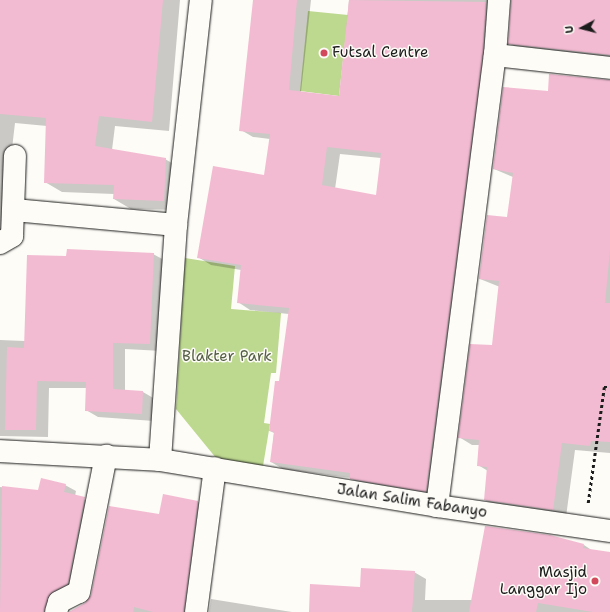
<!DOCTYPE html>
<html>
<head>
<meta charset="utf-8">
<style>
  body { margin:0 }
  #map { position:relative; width:610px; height:612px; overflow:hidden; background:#fdfcf7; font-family:"Shantell Sans",sans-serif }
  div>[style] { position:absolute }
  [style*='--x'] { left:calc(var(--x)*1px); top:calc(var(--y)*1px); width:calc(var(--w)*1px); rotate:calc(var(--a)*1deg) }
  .green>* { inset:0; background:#bdd88f }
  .shadow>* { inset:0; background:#0003 }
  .building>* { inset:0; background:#f2bbd2 }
  .path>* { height:2.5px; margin-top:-1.25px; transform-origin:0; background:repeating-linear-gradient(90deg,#1c1c1c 0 3px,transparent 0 6px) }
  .roads { filter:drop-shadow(0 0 1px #1c1c1c) drop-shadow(0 0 1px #1c1c1c) }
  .minor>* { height:22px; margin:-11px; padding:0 11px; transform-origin:11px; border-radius:11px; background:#fdfcf7 }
  .dots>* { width:11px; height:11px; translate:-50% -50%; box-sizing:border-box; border:2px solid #fdfcf7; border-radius:50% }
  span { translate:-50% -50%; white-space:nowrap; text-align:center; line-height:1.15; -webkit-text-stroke:3px #fdfcf7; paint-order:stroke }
  .poi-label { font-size:15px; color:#1c1c1c }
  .left { translate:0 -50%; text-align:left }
  .right { translate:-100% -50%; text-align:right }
  .park-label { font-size:15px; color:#545e44 }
  .street-label { font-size:15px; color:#1c1c1c }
  .north { position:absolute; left:562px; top:8px; width:40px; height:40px; -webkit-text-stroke:3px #fdfcf7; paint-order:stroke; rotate:263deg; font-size:11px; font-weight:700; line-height:16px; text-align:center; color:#1c1c1c }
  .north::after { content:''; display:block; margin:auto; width:14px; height:18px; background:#1c1c1c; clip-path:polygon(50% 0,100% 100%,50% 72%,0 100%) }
</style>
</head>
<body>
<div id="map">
  <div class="green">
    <i style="clip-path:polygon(308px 11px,348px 15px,339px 96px,300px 91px)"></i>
    <i style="clip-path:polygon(185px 258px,235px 266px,231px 309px,281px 313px,276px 373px,271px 373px,264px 423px,270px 424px,263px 466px,216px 458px,176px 409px)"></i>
  </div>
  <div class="shadow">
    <i style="clip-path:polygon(0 0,180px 0,169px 131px,115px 126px,112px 150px,165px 159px,182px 169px,181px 210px,131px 209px,114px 199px,114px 194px,62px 192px,45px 182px,47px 126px,15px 123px,0 252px)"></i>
    <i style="clip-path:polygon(evenodd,254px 0,311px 0,301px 92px,340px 97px,349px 0,501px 0,439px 498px,363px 486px,351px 478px,283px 469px,271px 462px,274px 433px,270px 431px,280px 382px,289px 314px,250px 310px,238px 302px,241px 270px,211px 265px,198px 257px,265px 176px,270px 139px,253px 137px,241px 130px,254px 0,340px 154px,381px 158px,377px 196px,335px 189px,340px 154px)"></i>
    <i style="clip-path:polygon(512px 0,610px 0,610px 61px,522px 51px,509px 43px)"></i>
    <i style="clip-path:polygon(610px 81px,610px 453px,575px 450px,566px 517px,497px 507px,485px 500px,488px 471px,478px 465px,480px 445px,472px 445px,459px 437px,493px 346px,500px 287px,480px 279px,508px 218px,513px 177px,494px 169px,549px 92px)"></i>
    <i style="clip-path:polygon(153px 254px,166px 261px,162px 351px,125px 349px,125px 391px,143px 392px,155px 399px,154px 421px,98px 417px,86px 410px,87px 388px,49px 388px,48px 437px,0 436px,0 340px,25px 341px,67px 257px)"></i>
    <i style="clip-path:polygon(65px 485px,76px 491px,75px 496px,95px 504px,78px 589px,55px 612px,0 612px,0 487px,39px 491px)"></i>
    <i style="clip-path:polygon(198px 502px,209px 509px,196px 612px,73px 612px,86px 604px,160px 516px)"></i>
    <i style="clip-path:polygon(584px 545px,593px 551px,610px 553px,610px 612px,310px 612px,361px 588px,414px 572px,426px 579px,425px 600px,473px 600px)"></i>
    <i style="clip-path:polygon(211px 599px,292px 612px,209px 612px)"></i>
  </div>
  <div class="building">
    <i style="clip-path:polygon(0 0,163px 0,152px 122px,99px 116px,95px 146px,166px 158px,164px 201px,113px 199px,114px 185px,44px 183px,46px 118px,0 114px)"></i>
    <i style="clip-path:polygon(evenodd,253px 0,297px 0,289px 90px,339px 96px,349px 0,486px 2px,483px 54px,426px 492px,350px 479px,350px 473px,270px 462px,274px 432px,269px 431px,275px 381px,279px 381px,289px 308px,237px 303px,241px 265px,197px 258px,213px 166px,264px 175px,270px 134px,239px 131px,253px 0,327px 147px,381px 153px,376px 195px,322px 185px,327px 147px)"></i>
    <i style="clip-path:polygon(511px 0,610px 0,610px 55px,508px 44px)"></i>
    <i style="clip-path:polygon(549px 74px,610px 80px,610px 250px,605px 303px,610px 303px,610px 442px,591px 441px,590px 446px,562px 443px,553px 510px,484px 500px,487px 467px,477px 466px,479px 440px,458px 438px,470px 344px,492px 345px,499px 281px,479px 279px,487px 215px,507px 217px,513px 173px,493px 169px,503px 87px,548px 91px)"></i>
    <i style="clip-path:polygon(67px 249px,154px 253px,150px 344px,113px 343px,113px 389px,143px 391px,142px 414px,85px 411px,86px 382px,37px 381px,36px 430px,5px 430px,7px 347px,24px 348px,27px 255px,66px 256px)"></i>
    <i style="clip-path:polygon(41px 478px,66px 484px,64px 492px,85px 497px,68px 584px,50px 594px,44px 612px,0 612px,2px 486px,38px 490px)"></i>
    <i style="clip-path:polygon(163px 494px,198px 501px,184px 612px,153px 612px,134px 607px,133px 612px,69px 612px,85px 603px,91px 595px,109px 506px,159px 514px)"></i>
    <i style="clip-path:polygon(485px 526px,550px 535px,584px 544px,583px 548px,610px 552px,610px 612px,593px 612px,538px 603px,536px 612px,469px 612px)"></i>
    <i style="clip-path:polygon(361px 568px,415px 571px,412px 612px,309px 612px,310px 584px,360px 587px)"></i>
  </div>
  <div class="path">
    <i style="--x:588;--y:503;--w:117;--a:-82.1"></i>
    <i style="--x:604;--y:387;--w:6;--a:0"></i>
  </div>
  <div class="roads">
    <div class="minor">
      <i style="--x:495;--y:55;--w:55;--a:-85.8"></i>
      <i style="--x:14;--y:210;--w:163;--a:5.3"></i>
      <i style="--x:0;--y:243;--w:14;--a:-30"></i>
      <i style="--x:12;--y:236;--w:80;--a:-87.9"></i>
      <i style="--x:0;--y:451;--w:160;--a:3.2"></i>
      <i style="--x:160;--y:460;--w:236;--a:-86.1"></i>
      <i style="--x:176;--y:225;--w:226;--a:-83.7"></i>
      <i style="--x:160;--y:460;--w:281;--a:9.4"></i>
      <i style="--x:437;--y:506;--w:175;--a:8.2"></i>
      <i style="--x:437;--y:506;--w:455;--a:-82.7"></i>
      <i style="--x:495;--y:55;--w:116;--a:6.4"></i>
      <i style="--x:56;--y:612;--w:10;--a:-73"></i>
      <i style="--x:59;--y:602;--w:22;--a:-27"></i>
      <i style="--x:79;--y:592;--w:139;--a:-78.8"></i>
      <i style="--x:196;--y:612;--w:145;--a:-82.5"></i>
    </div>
  </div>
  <div class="dots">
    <i style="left:324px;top:53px;background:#d1495b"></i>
    <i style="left:595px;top:581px;background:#d1495b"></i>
  </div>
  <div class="poi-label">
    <span class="left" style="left:332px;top:53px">Futsal Centre</span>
    <span class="right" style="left:587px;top:581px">Masjid<br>Langgar Ijo</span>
  </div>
  <div class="park-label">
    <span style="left:227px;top:357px">Blakter Park</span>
  </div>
  <div class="street-label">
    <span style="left:412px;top:501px;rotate:9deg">Jalan Salim Fabanyo</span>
  </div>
  <div class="north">U</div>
</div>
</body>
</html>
